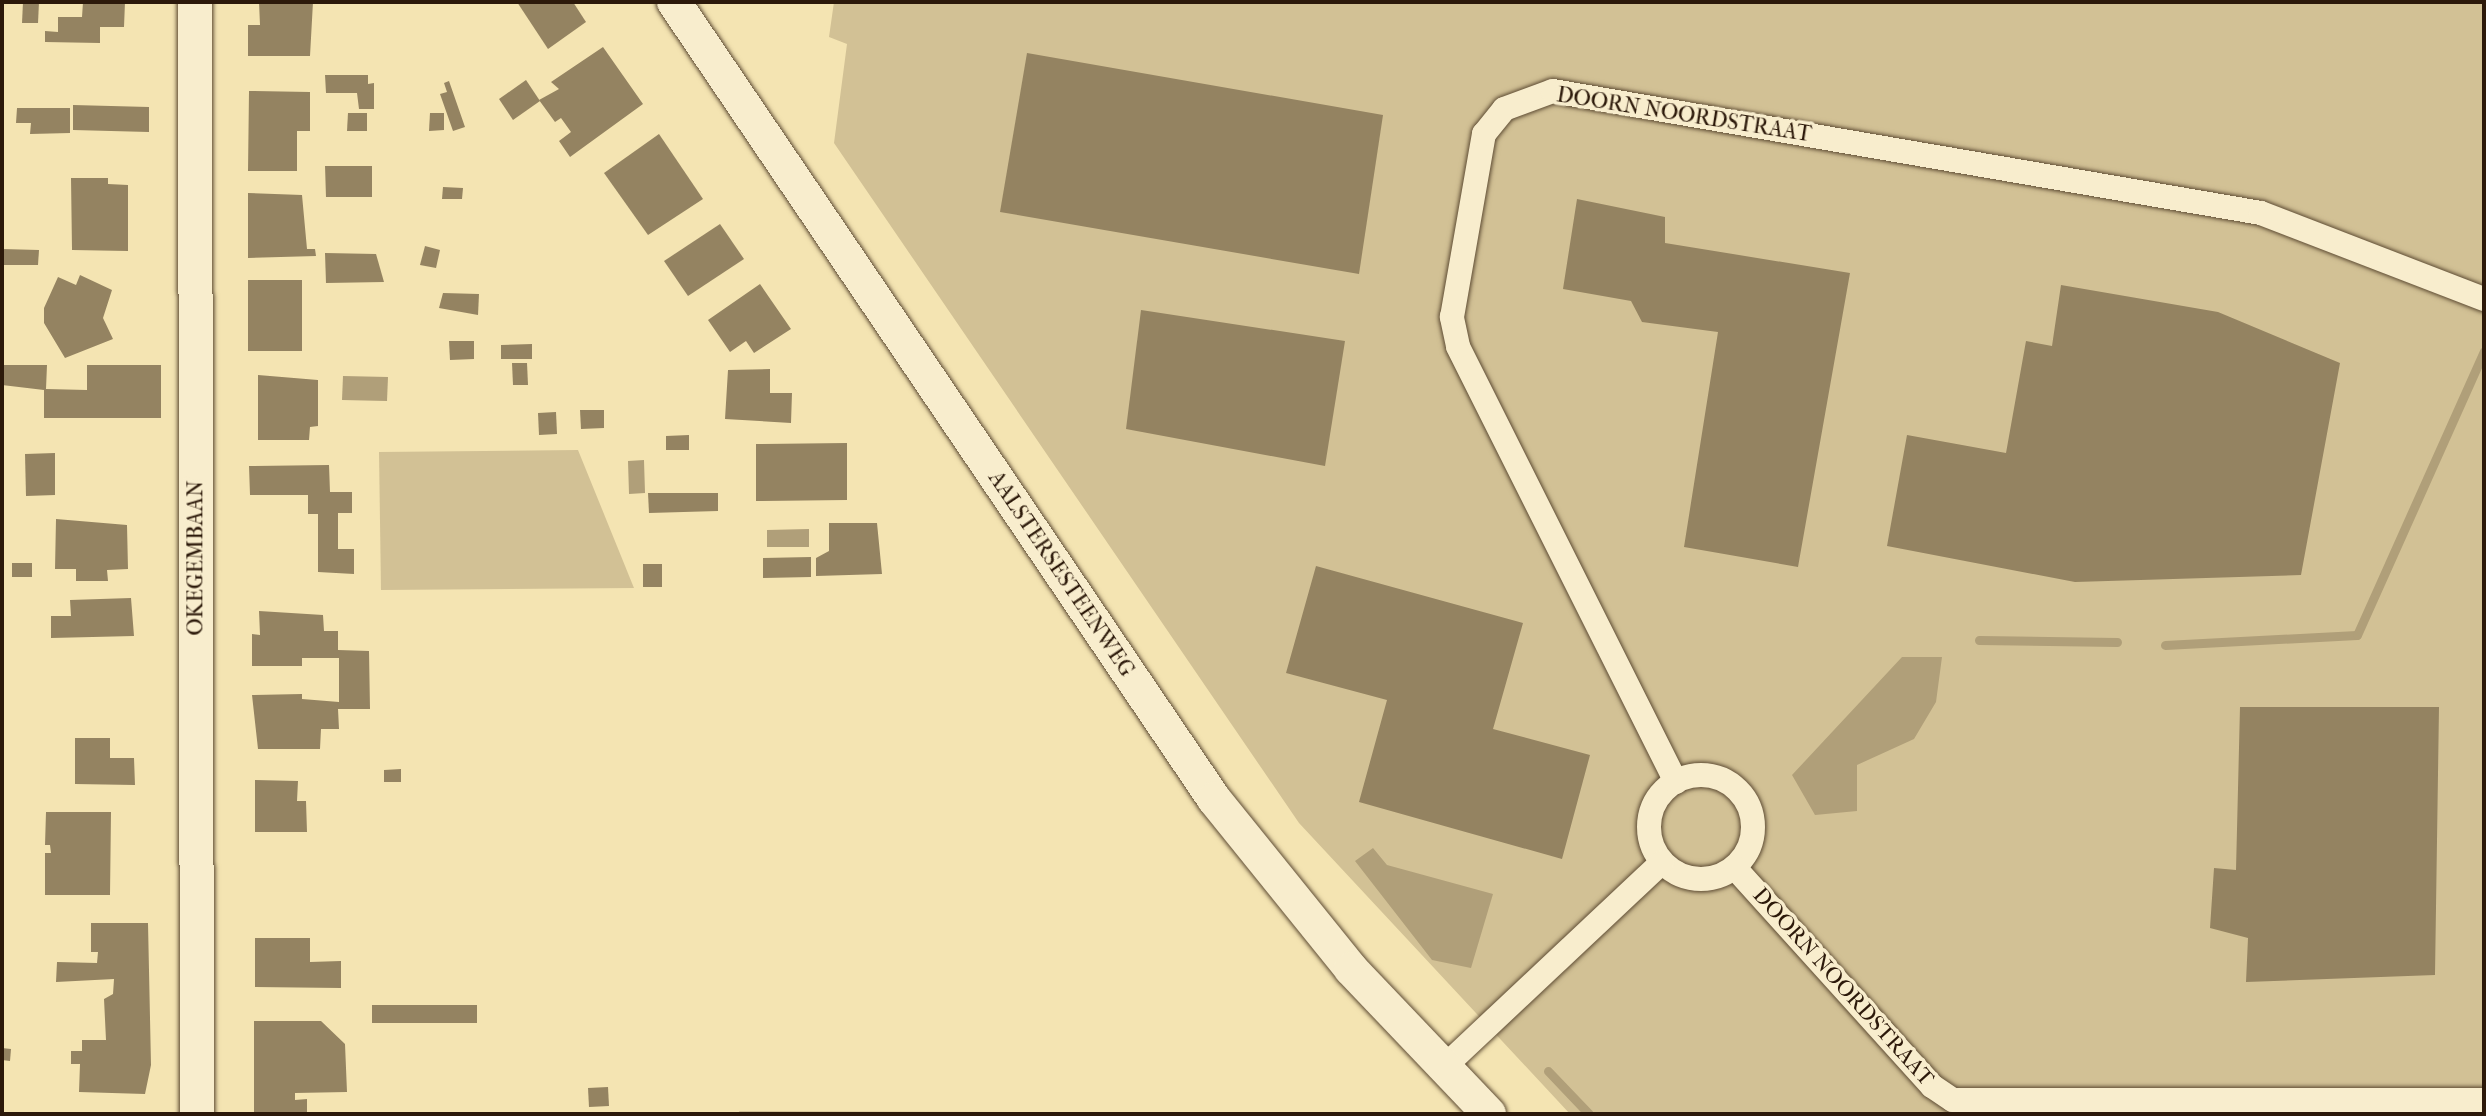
<!DOCTYPE html>
<html>
<head>
<meta charset="utf-8">
<style>
  body { margin:0 }
  #map { position:relative; width:2486px; height:1116px; overflow:hidden; background:#f4e4b2; font-family:"IM FELL French Canon",serif }
  div>[style] { position:absolute }
  [style*='--x'] { left:calc(var(--x)*1px); top:calc(var(--y)*1px); width:calc(var(--w)*1px); rotate:calc(var(--a)*1deg) }
  .green>* { inset:0; background:#d2c195 }
  .water>* { inset:0; background:#b09f79 }
  .stream>* { height:9px; margin:-4.5px; padding:0 4.5px; transform-origin:4.5px; border-radius:4.5px; background:#b09f79 }
  .building>* { inset:0; background:#948361 }
  .roads { filter:drop-shadow(0 0 2px #5e4c34) drop-shadow(0 0 2px #5e4c34) }
  .minor>* { height:24px; margin:-12px; padding:0 12px; transform-origin:12px; border-radius:12px; background:#f8edcd }
  .minor>.ring { margin:-12px; padding:0; box-sizing:content-box; background:none; border:24px solid #f8edcd; border-radius:50% }
  .secondary>* { height:34px; margin:-17px; padding:0 17px; transform-origin:17px; border-radius:17px; background:#f8edcd }
  span { translate:-50% -50%; white-space:nowrap; text-align:center; line-height:1.15; -webkit-text-stroke:7px #f8edcd; paint-order:stroke }
  .street-label { font-size:22px; color:#2c190a }
  .frame { position:absolute; inset:0; border:4px solid #2c190a; pointer-events:none }
</style>
</head>
<body>
<div id="map">
  <div class="green">
    <i style="clip-path:polygon(834px 2px,2484px 2px,2484px 1114px,1570px 1114px,1299px 823px,834px 143px,847px 44px,829px 37px)"></i>
    <i style="clip-path:polygon(578px 450px,634px 588px,381px 590px,379px 452px)"></i>
    <i style="clip-path:polygon(739px 1111px,1030px 1112px,1030px 1114px,740px 1114px)"></i>
  </div>
  <div class="water">
    <i style="clip-path:polygon(343px 376px,388px 377px,387px 401px,342px 400px)"></i>
    <i style="clip-path:polygon(644px 460px,645px 493px,629px 494px,628px 461px)"></i>
    <i style="clip-path:polygon(809px 529px,809px 547px,767px 547px,767px 530px)"></i>
    <i style="clip-path:polygon(1902px 657px,1942px 657px,1936px 702px,1914px 739px,1857px 765px,1857px 811px,1815px 815px,1792px 775px)"></i>
    <i style="clip-path:polygon(1373px 848px,1387px 865px,1493px 894px,1471px 968px,1432px 960px,1355px 861px)"></i>
  </div>
  <div class="stream">
    <i style="--x:1979;--y:640;--w:138;--a:0.8"></i>
    <i style="--x:2165;--y:645;--w:192;--a:-3"></i>
    <i style="--x:2357;--y:635;--w:311;--a:-65.9"></i>
    <i style="--x:1548;--y:1071;--w:59;--a:46.4"></i>
  </div>
  <div class="building">
    <i style="clip-path:polygon(23px 2px,39px 2px,38px 23px,22px 23px)"></i>
    <i style="clip-path:polygon(83px 2px,125px 2px,124px 27px,100px 27px,100px 43px,45px 42px,45px 31px,58px 32px,58px 17px,82px 17px)"></i>
    <i style="clip-path:polygon(259px 2px,313px 2px,310px 56px,248px 56px,248px 25px,260px 25px)"></i>
    <i style="clip-path:polygon(517px 2px,573px 2px,586px 22px,548px 49px)"></i>
    <i style="clip-path:polygon(603px 47px,643px 104px,570px 157px,559px 141px,571px 132px,561px 118px,555px 122px,539px 100px,559px 89px,551px 82px)"></i>
    <i style="clip-path:polygon(1027px 53px,1383px 115px,1359px 274px,1000px 212px)"></i>
    <i style="clip-path:polygon(325px 75px,368px 75px,368px 84px,374px 83px,374px 109px,359px 109px,357px 93px,326px 93px)"></i>
    <i style="clip-path:polygon(526px 80px,540px 101px,513px 120px,499px 99px)"></i>
    <i style="clip-path:polygon(449px 81px,465px 127px,453px 131px,440px 94px,447px 92px,444px 83px)"></i>
    <i style="clip-path:polygon(249px 91px,310px 92px,310px 131px,297px 131px,297px 171px,248px 171px)"></i>
    <i style="clip-path:polygon(73px 105px,149px 107px,149px 132px,73px 130px)"></i>
    <i style="clip-path:polygon(17px 108px,70px 108px,70px 133px,30px 134px,31px 123px,16px 123px)"></i>
    <i style="clip-path:polygon(348px 113px,367px 113px,367px 131px,347px 131px)"></i>
    <i style="clip-path:polygon(430px 113px,444px 113px,444px 130px,429px 131px)"></i>
    <i style="clip-path:polygon(659px 134px,703px 199px,648px 235px,604px 173px)"></i>
    <i style="clip-path:polygon(325px 166px,372px 166px,372px 197px,326px 197px)"></i>
    <i style="clip-path:polygon(71px 178px,108px 178px,108px 184px,128px 185px,128px 251px,72px 250px)"></i>
    <i style="clip-path:polygon(443px 187px,463px 188px,462px 199px,442px 199px)"></i>
    <i style="clip-path:polygon(248px 193px,302px 195px,307px 249px,315px 249px,316px 256px,248px 258px)"></i>
    <i style="clip-path:polygon(1577px 199px,1665px 217px,1665px 243px,1850px 273px,1798px 567px,1684px 547px,1718px 332px,1642px 322px,1631px 301px,1563px 289px)"></i>
    <i style="clip-path:polygon(720px 224px,744px 259px,688px 296px,664px 261px)"></i>
    <i style="clip-path:polygon(425px 246px,440px 250px,436px 268px,420px 265px)"></i>
    <i style="clip-path:polygon(2px 249px,39px 250px,38px 265px,2px 265px)"></i>
    <i style="clip-path:polygon(325px 253px,376px 254px,384px 282px,326px 283px)"></i>
    <i style="clip-path:polygon(80px 275px,112px 290px,103px 318px,113px 339px,65px 358px,44px 323px,44px 308px,58px 277px,76px 285px)"></i>
    <i style="clip-path:polygon(248px 280px,302px 280px,302px 351px,248px 351px)"></i>
    <i style="clip-path:polygon(760px 284px,791px 329px,754px 353px,746px 341px,730px 352px,708px 320px)"></i>
    <i style="clip-path:polygon(2061px 285px,2218px 312px,2340px 363px,2301px 575px,2075px 582px,1887px 546px,1907px 435px,2006px 453px,2026px 341px,2052px 346px)"></i>
    <i style="clip-path:polygon(443px 293px,479px 294px,478px 315px,439px 308px)"></i>
    <i style="clip-path:polygon(1141px 310px,1345px 341px,1325px 466px,1126px 429px)"></i>
    <i style="clip-path:polygon(449px 341px,474px 341px,474px 359px,450px 360px)"></i>
    <i style="clip-path:polygon(532px 344px,532px 359px,501px 359px,501px 345px)"></i>
    <i style="clip-path:polygon(512px 363px,527px 363px,528px 385px,513px 385px)"></i>
    <i style="clip-path:polygon(2px 365px,47px 365px,46px 389px,87px 390px,87px 365px,161px 365px,161px 418px,44px 418px,44px 390px,2px 385px)"></i>
    <i style="clip-path:polygon(770px 369px,770px 393px,792px 393px,791px 423px,725px 419px,728px 370px)"></i>
    <i style="clip-path:polygon(258px 375px,318px 380px,318px 426px,310px 427px,309px 440px,258px 440px)"></i>
    <i style="clip-path:polygon(580px 410px,604px 410px,604px 428px,581px 429px)"></i>
    <i style="clip-path:polygon(556px 412px,557px 434px,539px 435px,538px 413px)"></i>
    <i style="clip-path:polygon(689px 435px,689px 450px,666px 450px,666px 436px)"></i>
    <i style="clip-path:polygon(847px 443px,847px 500px,756px 501px,756px 444px)"></i>
    <i style="clip-path:polygon(55px 453px,55px 495px,26px 496px,25px 454px)"></i>
    <i style="clip-path:polygon(329px 465px,330px 492px,352px 492px,352px 513px,338px 513px,338px 549px,354px 549px,354px 574px,318px 572px,318px 514px,308px 514px,308px 495px,250px 495px,249px 466px)"></i>
    <i style="clip-path:polygon(648px 493px,718px 493px,718px 511px,649px 513px)"></i>
    <i style="clip-path:polygon(56px 519px,127px 525px,128px 569px,107px 570px,108px 581px,76px 581px,76px 569px,55px 569px)"></i>
    <i style="clip-path:polygon(829px 523px,877px 523px,882px 574px,816px 576px,816px 558px,829px 551px)"></i>
    <i style="clip-path:polygon(811px 557px,811px 577px,763px 578px,763px 558px)"></i>
    <i style="clip-path:polygon(12px 563px,32px 563px,32px 577px,12px 577px)"></i>
    <i style="clip-path:polygon(643px 564px,662px 564px,662px 587px,643px 587px)"></i>
    <i style="clip-path:polygon(1316px 566px,1523px 623px,1493px 729px,1590px 755px,1562px 859px,1359px 802px,1387px 700px,1286px 673px)"></i>
    <i style="clip-path:polygon(131px 598px,134px 636px,51px 638px,51px 616px,71px 616px,70px 600px)"></i>
    <i style="clip-path:polygon(259px 611px,323px 615px,324px 631px,338px 631px,338px 650px,369px 651px,370px 709px,338px 709px,339px 729px,321px 729px,320px 749px,258px 749px,252px 695px,302px 694px,302px 699px,339px 702px,339px 658px,302px 658px,302px 666px,252px 666px,252px 634px,260px 635px)"></i>
    <i style="clip-path:polygon(2240px 707px,2439px 707px,2435px 975px,2246px 982px,2248px 938px,2210px 928px,2214px 868px,2236px 870px)"></i>
    <i style="clip-path:polygon(75px 738px,110px 738px,110px 758px,134px 758px,135px 785px,75px 784px)"></i>
    <i style="clip-path:polygon(401px 769px,401px 782px,384px 782px,384px 770px)"></i>
    <i style="clip-path:polygon(255px 780px,298px 781px,297px 801px,306px 801px,307px 832px,255px 832px)"></i>
    <i style="clip-path:polygon(46px 812px,111px 812px,110px 895px,45px 895px,45px 853px,51px 853px,50px 845px,45px 845px)"></i>
    <i style="clip-path:polygon(91px 923px,148px 923px,151px 1065px,145px 1094px,79px 1092px,80px 1064px,71px 1064px,71px 1051px,82px 1051px,82px 1040px,106px 1040px,104px 999px,113px 994px,114px 979px,56px 982px,57px 962px,97px 963px,98px 952px,91px 952px)"></i>
    <i style="clip-path:polygon(255px 938px,310px 938px,310px 962px,341px 961px,341px 988px,255px 987px)"></i>
    <i style="clip-path:polygon(372px 1005px,477px 1005px,477px 1023px,372px 1023px)"></i>
    <i style="clip-path:polygon(254px 1021px,321px 1021px,345px 1044px,347px 1092px,295px 1093px,295px 1100px,307px 1099px,307px 1114px,254px 1114px)"></i>
    <i style="clip-path:polygon(2px 1048px,11px 1049px,10px 1061px,2px 1060px)"></i>
    <i style="clip-path:polygon(608px 1087px,609px 1106px,589px 1107px,588px 1088px)"></i>
  </div>
  <div class="roads">
    <div class="minor">
      <i class="ring" style="left:1649px;top:775px;width:80px;height:80px"></i>
      <i style="--x:1676;--y:782;--w:487;--a:-116.6"></i>
      <i style="--x:1458;--y:346;--w:30;--a:-102"></i>
      <i style="--x:1452;--y:317;--w:186;--a:-80.1"></i>
      <i style="--x:1484;--y:134;--w:32;--a:-51"></i>
      <i style="--x:1504;--y:109;--w:52;--a:-20.2"></i>
      <i style="--x:1553;--y:91;--w:718;--a:9.78"></i>
      <i style="--x:2261;--y:213;--w:239;--a:21.1"></i>
      <i style="--x:1735;--y:868;--w:294;--a:47.9"></i>
      <i style="--x:1932;--y:1086;--w:25;--a:34"></i>
      <i style="--x:1953;--y:1100;--w:531;--a:0"></i>
      <i style="--x:1444;--y:1067;--w:299;--a:-43.2"></i>
    </div>
    <div class="secondary">
      <i style="--x:195;--y:2;--w:1112;--a:89.9"></i>
      <i style="--x:674;--y:2;--w:963;--a:55.88"></i>
      <i style="--x:1214;--y:799;--w:218;--a:51.1"></i>
      <i style="--x:1351;--y:969;--w:200;--a:46.4"></i>
    </div>
  </div>
  <div class="street-label">
    <span style="left:1684px;top:115px;rotate:9deg">DOORN NOORDSTRAAT</span>
    <span style="left:196px;top:558px;rotate:-90deg">OKEGEMBAAN</span>
    <span style="left:1061px;top:574px;rotate:56deg">AALSTERSESTEENWEG</span>
    <span style="left:1843px;top:987px;rotate:48deg">DOORN NOORDSTRAAT</span>
  </div>
  <div class="frame"></div>
</div>
</body>
</html>
